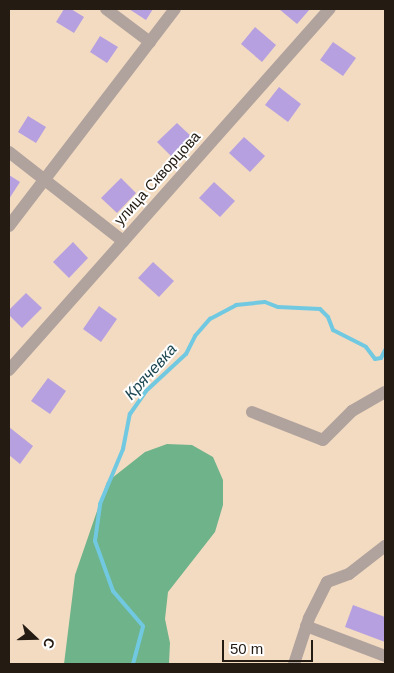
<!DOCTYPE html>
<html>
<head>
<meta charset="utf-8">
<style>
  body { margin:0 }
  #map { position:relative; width:394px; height:673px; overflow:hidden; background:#f3dbc2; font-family:Arial,sans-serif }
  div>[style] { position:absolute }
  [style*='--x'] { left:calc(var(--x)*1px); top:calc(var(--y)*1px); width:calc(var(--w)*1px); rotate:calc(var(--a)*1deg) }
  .forest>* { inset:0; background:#6fb38b }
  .stream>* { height:4px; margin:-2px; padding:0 2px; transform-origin:2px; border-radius:2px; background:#71c9e1 }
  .building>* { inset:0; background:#b6a0df }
  .minor>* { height:12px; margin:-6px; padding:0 6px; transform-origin:6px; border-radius:6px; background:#b0a29c }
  span { translate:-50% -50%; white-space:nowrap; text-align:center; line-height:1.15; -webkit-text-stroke:4px #fff; paint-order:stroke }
  .street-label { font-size:15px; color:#241b12 }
  .water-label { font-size:16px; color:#1e4751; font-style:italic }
  .frame { position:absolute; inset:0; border:10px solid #241b12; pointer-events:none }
  .north { position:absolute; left:10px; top:613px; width:50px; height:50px; -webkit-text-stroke:4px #fff; paint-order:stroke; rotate:111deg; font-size:14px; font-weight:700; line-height:20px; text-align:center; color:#241b12 }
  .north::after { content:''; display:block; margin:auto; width:18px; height:22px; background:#241b12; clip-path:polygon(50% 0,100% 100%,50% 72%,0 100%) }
  .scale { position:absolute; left:222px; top:640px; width:91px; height:22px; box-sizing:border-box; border:2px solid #241b12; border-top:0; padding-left:6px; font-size:15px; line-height:18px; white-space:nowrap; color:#241b12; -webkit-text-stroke:4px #fff; paint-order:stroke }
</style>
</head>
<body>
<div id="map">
  <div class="forest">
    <i style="clip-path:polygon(167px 444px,192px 445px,213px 457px,223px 480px,223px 505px,215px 532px,168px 592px,165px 619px,170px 643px,169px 664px,64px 664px,75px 575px,107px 482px,145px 452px)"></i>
  </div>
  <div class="stream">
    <i style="--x:133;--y:664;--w:39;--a:-75"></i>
    <i style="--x:143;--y:626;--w:46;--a:-130.6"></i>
    <i style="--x:113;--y:591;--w:53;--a:-109.8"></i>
    <i style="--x:95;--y:541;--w:37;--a:-82"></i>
    <i style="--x:100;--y:504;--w:60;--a:-67.3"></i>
    <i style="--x:123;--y:449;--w:36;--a:-79"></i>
    <i style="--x:130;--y:414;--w:28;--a:-55"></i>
    <i style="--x:146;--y:391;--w:54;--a:-42.8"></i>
    <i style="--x:186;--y:354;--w:20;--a:-63"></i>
    <i style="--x:195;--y:336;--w:23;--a:-49"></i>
    <i style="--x:210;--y:319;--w:30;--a:-28"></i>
    <i style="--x:236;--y:305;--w:29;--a:-6"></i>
    <i style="--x:265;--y:302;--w:14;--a:21"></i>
    <i style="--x:278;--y:307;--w:42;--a:2.7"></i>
    <i style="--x:320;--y:309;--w:11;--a:45"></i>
    <i style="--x:328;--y:317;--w:14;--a:69"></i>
    <i style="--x:333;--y:330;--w:37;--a:27"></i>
    <i style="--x:366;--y:347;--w:15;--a:53"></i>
    <i style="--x:375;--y:359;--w:6;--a:-9"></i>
    <i style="--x:381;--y:358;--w:9;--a:-63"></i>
  </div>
  <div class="building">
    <i style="clip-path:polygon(64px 9px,71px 9px,84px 17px,74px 33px,56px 22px)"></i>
    <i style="clip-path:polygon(129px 9px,153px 9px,146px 20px)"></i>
    <i style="clip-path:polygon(279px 9px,310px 9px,297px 24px)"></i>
    <i style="clip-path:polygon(255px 27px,276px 45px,262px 62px,241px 44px)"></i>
    <i style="clip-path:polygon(100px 36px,118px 47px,107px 63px,90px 52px)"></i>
    <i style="clip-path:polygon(333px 42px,356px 58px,343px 76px,320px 60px)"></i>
    <i style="clip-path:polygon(279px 87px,301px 104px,288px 122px,265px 105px)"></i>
    <i style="clip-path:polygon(28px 116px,46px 127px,36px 143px,18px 132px)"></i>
    <i style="clip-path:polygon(177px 123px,193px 138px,173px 158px,157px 142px)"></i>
    <i style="clip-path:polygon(244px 137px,265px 156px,250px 172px,229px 153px)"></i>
    <i style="clip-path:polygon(9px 175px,20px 182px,9px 199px)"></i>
    <i style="clip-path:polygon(121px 178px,136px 193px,117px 213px,101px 198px)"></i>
    <i style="clip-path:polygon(214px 182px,235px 201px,220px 217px,199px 198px)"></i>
    <i style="clip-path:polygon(73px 242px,88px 258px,69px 278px,53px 262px)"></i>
    <i style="clip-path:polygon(153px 262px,174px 281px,159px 297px,138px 278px)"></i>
    <i style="clip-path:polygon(26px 293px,42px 308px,22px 328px,9px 315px,9px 310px)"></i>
    <i style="clip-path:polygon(99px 306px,117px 319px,101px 342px,83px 329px)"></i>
    <i style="clip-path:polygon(48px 378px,66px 391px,50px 414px,31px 401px)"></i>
    <i style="clip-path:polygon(9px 427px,33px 446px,20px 464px,9px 455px)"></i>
    <i style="clip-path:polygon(353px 605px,385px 617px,385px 642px,345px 627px)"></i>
  </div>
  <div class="minor">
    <i style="--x:106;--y:9;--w:55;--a:36.9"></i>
    <i style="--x:9;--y:152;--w:145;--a:38"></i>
    <i style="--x:9;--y:226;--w:273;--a:-52.6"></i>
    <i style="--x:9;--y:370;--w:483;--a:-48.4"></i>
    <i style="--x:252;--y:412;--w:76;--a:21.5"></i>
    <i style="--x:323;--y:440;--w:41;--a:-45"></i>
    <i style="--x:352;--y:411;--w:38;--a:-30"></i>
    <i style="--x:306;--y:626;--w:85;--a:20.8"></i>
    <i style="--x:294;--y:664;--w:48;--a:-71.9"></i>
    <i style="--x:309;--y:618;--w:40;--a:-63.4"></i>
    <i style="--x:327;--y:582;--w:23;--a:-20"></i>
    <i style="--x:349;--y:574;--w:46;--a:-37.9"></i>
  </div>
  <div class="street-label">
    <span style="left:157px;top:178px;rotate:-48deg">улица Скворцова</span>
  </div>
  <div class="water-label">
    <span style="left:151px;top:372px;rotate:-48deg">Крячевка</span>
  </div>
  <div class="frame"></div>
  <div class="north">С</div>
  <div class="scale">50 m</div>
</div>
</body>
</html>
